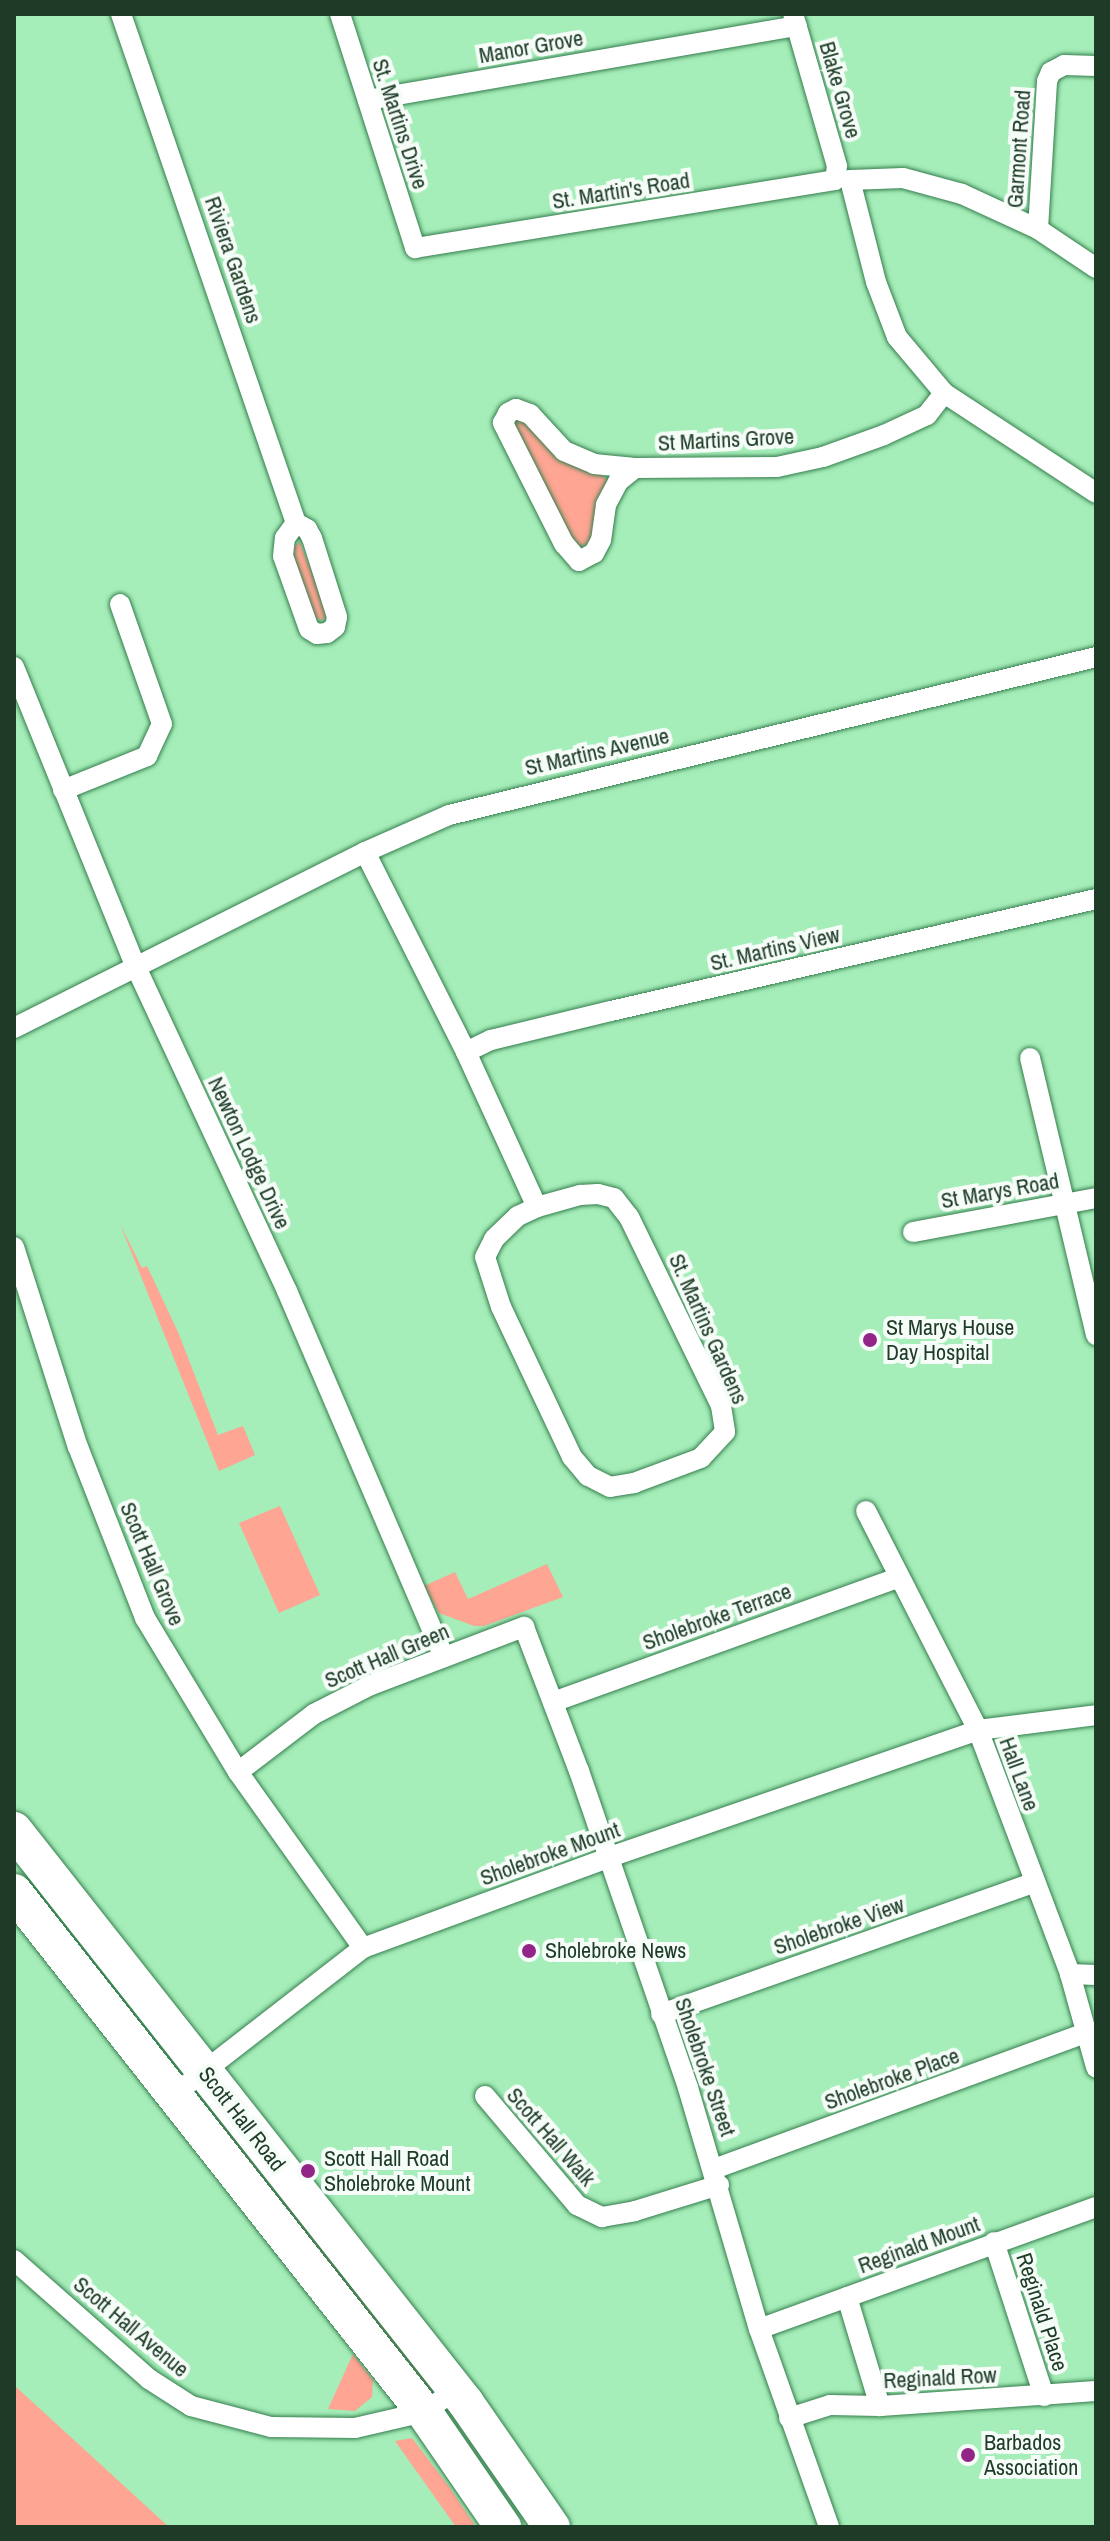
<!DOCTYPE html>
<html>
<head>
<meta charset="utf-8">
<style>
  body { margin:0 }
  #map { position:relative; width:1110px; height:2541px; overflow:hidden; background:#a5eeb9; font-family:"Archivo Narrow",sans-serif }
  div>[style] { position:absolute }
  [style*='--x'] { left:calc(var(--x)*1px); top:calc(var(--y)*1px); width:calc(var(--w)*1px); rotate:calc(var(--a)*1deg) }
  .green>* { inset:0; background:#fea593 }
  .roads { filter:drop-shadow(0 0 2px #367e4e) drop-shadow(0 0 2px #367e4e) }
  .street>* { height:20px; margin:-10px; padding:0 10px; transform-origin:10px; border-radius:10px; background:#fff }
  .highway>* { height:36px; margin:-18px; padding:0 18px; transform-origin:18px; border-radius:18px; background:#fff }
  .dots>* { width:22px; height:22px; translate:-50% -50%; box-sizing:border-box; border:4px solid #f6fdf8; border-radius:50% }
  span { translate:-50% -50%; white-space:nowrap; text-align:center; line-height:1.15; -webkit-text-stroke:8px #f6fdf8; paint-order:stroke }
  .street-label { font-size:22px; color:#1d3b26 }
  .poi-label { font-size:22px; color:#1d3b26 }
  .left { translate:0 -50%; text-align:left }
  .frame { position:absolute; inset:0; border:16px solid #1d3b26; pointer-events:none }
</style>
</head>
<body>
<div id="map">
  <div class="green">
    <i style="clip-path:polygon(523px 419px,607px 479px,593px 538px,586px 544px,575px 549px,512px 421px)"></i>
    <i style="clip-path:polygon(300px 542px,328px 614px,322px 620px,314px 618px,293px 558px,293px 547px)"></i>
    <i style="clip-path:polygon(120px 1224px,142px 1268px,147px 1266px,178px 1332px,218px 1435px,243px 1426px,255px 1455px,219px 1471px)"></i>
    <i style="clip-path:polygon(280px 1506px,320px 1595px,279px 1613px,239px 1523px)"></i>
    <i style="clip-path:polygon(547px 1564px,563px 1597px,484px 1626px,474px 1626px,439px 1613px,424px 1586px,455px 1572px,468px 1599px)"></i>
    <i style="clip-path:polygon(220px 2115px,435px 2389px,433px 2392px,429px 2394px,211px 2121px)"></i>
    <i style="clip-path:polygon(353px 2354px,373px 2380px,372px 2397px,355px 2411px,328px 2409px)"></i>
    <i style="clip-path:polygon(14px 2385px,169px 2527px,14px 2527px)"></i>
    <i style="clip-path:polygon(412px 2438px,450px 2488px,476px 2527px,456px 2527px,395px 2441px)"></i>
  </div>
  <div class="roads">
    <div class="street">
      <i style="--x:121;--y:14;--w:538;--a:71.03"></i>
      <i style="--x:296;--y:523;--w:13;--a:29"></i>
      <i style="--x:307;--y:529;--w:10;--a:61"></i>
      <i style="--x:312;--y:538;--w:83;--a:72.4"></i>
      <i style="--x:337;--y:617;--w:10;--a:101"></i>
      <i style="--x:335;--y:627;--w:10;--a:143"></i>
      <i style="--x:327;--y:633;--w:10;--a:174"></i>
      <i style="--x:317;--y:634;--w:9;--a:-148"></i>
      <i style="--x:309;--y:629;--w:77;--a:-109.6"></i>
      <i style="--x:283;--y:556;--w:18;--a:-84"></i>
      <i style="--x:285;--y:538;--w:19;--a:-54"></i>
      <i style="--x:340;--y:14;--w:246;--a:72.2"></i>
      <i style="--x:415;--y:248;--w:425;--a:-9.2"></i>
      <i style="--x:835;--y:180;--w:14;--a:-82"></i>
      <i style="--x:837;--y:166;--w:158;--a:-106.1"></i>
      <i style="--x:368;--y:100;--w:435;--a:-9.8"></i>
      <i style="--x:1038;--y:229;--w:148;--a:-86.5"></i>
      <i style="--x:1047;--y:81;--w:10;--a:-66"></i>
      <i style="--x:1051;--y:72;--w:15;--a:-28"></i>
      <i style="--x:1064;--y:65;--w:32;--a:2"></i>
      <i style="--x:1096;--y:268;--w:70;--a:-146.1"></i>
      <i style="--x:1038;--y:229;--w:84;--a:-155.3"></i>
      <i style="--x:962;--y:194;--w:61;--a:-164.8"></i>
      <i style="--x:903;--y:178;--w:53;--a:177.8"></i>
      <i style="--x:850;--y:180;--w:105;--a:75.7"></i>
      <i style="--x:876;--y:282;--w:59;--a:69.1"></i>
      <i style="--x:897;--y:337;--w:73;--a:50"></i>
      <i style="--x:944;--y:393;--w:182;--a:33.3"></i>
      <i style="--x:635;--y:468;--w:22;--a:141"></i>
      <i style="--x:618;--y:482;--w:26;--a:118"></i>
      <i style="--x:606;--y:505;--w:35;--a:98"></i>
      <i style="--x:601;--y:540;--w:15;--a:118"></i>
      <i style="--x:594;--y:553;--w:17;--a:152"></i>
      <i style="--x:579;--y:561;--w:23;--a:-131"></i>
      <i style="--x:564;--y:544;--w:136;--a:-116.8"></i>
      <i style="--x:503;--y:423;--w:11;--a:-63"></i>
      <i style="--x:508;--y:413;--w:9;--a:-27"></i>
      <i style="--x:516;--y:409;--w:15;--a:20"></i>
      <i style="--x:530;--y:414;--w:50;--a:47.4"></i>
      <i style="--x:564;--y:451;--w:33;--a:23"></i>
      <i style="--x:594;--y:464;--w:41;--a:5.6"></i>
      <i style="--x:635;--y:468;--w:142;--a:-0.4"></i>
      <i style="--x:777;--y:467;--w:47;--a:-12.3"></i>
      <i style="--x:823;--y:457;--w:65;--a:-19.8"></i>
      <i style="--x:884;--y:435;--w:47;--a:-24.9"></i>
      <i style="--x:927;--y:415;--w:28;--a:-52"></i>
      <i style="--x:14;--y:667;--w:324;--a:67.9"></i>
      <i style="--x:136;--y:967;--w:357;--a:65"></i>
      <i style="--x:287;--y:1291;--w:398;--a:66.8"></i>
      <i style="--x:63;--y:790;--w:91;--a:-22"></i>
      <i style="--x:147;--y:756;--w:35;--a:-65"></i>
      <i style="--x:162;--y:724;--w:127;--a:-109.3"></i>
      <i style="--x:365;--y:852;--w:224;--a:63.2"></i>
      <i style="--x:466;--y:1052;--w:170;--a:65.4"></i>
      <i style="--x:537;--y:1207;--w:45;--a:-15.6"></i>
      <i style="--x:580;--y:1195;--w:18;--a:-3"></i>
      <i style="--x:598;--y:1194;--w:16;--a:14"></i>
      <i style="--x:614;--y:1198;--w:24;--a:52"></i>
      <i style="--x:629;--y:1217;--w:210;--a:64"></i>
      <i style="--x:721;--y:1406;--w:26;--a:81"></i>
      <i style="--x:725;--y:1432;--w:35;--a:133"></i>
      <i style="--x:701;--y:1458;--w:72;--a:159.5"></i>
      <i style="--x:634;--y:1483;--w:24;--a:171"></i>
      <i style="--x:610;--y:1487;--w:25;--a:-153"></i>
      <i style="--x:588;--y:1476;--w:25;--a:-130"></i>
      <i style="--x:572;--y:1457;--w:166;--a:-115.3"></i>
      <i style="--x:501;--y:1307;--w:52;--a:-107.7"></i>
      <i style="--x:485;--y:1257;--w:20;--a:-63"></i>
      <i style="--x:494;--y:1239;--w:33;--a:-44"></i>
      <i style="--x:518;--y:1216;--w:21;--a:-25"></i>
      <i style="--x:14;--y:1028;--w:393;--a:-26.6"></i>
      <i style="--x:365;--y:852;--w:92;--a:-23.8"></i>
      <i style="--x:449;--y:815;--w:666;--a:-13.72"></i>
      <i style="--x:466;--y:1052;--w:28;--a:-26"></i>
      <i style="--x:491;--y:1040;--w:123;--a:-13.6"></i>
      <i style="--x:611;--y:1011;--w:498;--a:-13"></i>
      <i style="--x:1030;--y:1058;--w:285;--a:76.6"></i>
      <i style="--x:913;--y:1232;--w:186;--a:-10.5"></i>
      <i style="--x:14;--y:1247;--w:210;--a:72.3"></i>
      <i style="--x:78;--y:1447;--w:184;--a:68.6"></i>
      <i style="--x:145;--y:1618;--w:180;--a:58.9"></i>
      <i style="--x:238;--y:1772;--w:216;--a:54.6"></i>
      <i style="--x:866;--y:1511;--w:246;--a:62.9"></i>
      <i style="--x:978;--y:1730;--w:261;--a:69.3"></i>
      <i style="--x:1070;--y:1974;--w:97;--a:74.4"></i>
      <i style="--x:553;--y:1702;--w:366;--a:-19.8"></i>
      <i style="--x:238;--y:1772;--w:96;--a:-37.3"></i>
      <i style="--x:314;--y:1714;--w:64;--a:-27"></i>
      <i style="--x:371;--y:1685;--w:164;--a:-20.8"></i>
      <i style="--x:524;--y:1627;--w:154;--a:69.1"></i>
      <i style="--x:579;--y:1771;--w:335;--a:71"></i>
      <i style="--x:688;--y:2088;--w:251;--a:73.6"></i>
      <i style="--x:759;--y:2329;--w:210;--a:70.5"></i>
      <i style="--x:1070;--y:1974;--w:26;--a:2"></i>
      <i style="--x:661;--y:2014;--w:394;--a:-19.4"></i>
      <i style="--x:176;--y:2093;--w:237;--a:-37.8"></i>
      <i style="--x:363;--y:1948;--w:260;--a:-20.2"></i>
      <i style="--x:607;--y:1858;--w:392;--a:-19"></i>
      <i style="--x:978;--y:1730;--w:119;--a:-7.2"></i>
      <i style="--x:485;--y:2096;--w:143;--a:49.8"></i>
      <i style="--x:577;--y:2205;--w:28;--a:26"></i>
      <i style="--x:602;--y:2217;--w:34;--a:-10"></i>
      <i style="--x:635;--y:2211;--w:88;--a:-17.2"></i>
      <i style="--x:714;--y:2169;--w:396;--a:-20.1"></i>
      <i style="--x:994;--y:2242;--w:162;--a:72"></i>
      <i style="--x:14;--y:2260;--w:180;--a:41.4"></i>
      <i style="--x:149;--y:2379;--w:50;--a:32.7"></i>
      <i style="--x:191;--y:2406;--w:83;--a:14.7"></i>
      <i style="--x:271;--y:2427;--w:84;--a:0.7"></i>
      <i style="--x:355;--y:2428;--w:71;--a:-13.1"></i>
      <i style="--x:424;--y:2412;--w:39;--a:-35"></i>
      <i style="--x:847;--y:2297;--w:114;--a:73.2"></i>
      <i style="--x:759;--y:2329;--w:358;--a:-19.9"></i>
      <i style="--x:789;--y:2418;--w:43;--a:-17.6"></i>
      <i style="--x:830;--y:2405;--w:50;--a:1.1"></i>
      <i style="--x:880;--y:2406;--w:217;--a:-4"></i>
    </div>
    <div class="highway">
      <i style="--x:14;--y:1830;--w:730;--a:51.73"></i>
      <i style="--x:466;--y:2403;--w:151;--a:55.3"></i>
      <i style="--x:14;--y:1892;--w:662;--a:51.75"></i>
      <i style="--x:424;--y:2412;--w:140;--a:55.5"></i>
    </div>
  </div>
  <div class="dots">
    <i style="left:870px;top:1340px;background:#922587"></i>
    <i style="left:529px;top:1951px;background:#922587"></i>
    <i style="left:308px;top:2171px;background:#922587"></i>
    <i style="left:968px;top:2455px;background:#922587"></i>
  </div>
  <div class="street-label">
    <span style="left:531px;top:47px;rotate:-10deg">Manor Grove</span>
    <span style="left:840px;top:90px;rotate:74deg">Blake Grove</span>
    <span style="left:400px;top:124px;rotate:72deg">St. Martins Drive</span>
    <span style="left:1019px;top:149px;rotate:-86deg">Garmont Road</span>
    <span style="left:621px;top:191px;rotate:-9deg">St. Martin's Road</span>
    <span style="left:233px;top:260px;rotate:71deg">Riviera Gardens</span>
    <span style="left:726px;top:440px;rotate:-3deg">St Martins Grove</span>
    <span style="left:597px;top:752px;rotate:-13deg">St Martins Avenue</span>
    <span style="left:775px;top:949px;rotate:-13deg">St. Martins View</span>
    <span style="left:249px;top:1153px;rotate:65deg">Newton Lodge Drive</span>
    <span style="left:1000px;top:1191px;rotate:-10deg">St Marys Road</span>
    <span style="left:708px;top:1329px;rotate:66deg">St. Martins Gardens</span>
    <span style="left:152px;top:1564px;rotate:67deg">Scott Hall Grove</span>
    <span style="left:717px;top:1617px;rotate:-20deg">Sholebroke Terrace</span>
    <span style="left:387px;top:1656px;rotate:-23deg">Scott Hall Green</span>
    <span style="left:1019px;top:1774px;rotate:70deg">Hall Lane</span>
    <span style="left:550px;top:1854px;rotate:-20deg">Sholebroke Mount</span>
    <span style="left:839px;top:1926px;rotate:-19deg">Sholebroke View</span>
    <span style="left:705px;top:2067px;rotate:71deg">Sholebroke Street</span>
    <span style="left:892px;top:2079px;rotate:-20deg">Sholebroke Place</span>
    <span style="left:242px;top:2119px;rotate:52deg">Scott Hall Road</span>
    <span style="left:551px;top:2137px;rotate:49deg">Scott Hall Walk</span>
    <span style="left:919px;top:2245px;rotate:-20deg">Reginald Mount</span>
    <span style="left:1042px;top:2312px;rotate:72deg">Reginald Place</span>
    <span style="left:131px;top:2327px;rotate:40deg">Scott Hall Avenue</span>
    <span style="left:940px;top:2378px;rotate:-3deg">Reginald Row</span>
  </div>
  <div class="poi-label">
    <span class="left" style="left:886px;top:1340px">St Marys House<br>Day Hospital</span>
    <span class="left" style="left:545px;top:1951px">Sholebroke News</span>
    <span class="left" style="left:324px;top:2171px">Scott Hall Road<br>Sholebroke Mount</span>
    <span class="left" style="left:984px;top:2455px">Barbados<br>Association</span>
  </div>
  <div class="frame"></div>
</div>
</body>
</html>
